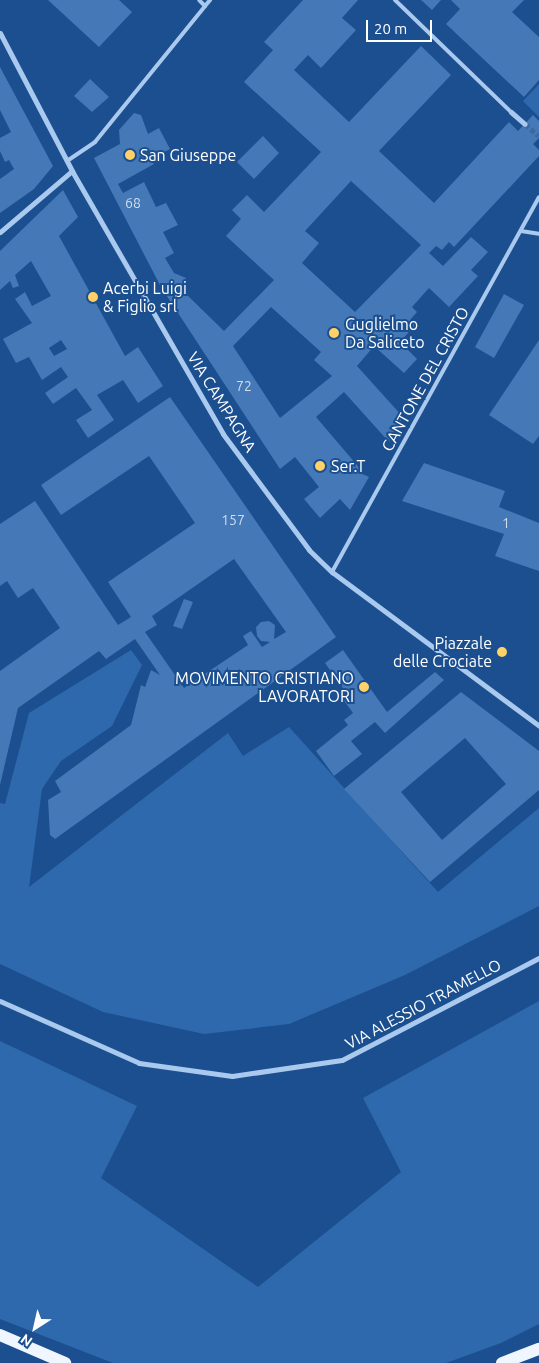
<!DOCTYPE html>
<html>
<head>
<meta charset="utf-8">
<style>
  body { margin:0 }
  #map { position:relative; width:539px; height:1363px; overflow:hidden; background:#1b4f8f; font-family:Ubuntu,sans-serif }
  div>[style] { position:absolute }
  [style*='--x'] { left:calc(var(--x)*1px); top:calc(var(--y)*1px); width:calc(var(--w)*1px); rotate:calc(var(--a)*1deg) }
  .green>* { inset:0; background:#2e69ad }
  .building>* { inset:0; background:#4478b7 }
  .street-tunnel>* { height:5px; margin-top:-2.5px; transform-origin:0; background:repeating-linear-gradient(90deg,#3d69a0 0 5px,transparent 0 7.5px) }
  .lane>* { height:4px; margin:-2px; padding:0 2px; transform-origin:2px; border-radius:2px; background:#a9c9ee }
  .street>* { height:5px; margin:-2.5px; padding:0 2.5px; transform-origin:2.5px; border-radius:2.5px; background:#a9c9ee }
  .primary>* { height:12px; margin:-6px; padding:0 6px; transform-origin:6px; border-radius:6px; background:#f0f6ff }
  .dots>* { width:14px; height:14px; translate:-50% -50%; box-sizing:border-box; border:2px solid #1b4f8f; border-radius:50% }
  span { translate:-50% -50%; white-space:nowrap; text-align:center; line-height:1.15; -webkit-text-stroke:4px #1b4f8f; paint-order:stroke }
  .number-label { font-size:14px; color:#d0dded }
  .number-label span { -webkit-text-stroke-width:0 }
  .poi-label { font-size:16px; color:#fff }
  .left { translate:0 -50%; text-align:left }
  .right { translate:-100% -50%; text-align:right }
  .street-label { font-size:16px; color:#fff }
  .north { position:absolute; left:10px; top:1303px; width:50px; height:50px; -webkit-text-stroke:4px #1b4f8f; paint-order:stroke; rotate:215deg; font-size:14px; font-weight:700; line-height:20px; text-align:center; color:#fff }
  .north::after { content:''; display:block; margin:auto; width:18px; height:22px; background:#fff; clip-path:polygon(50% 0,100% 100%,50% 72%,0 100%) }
  .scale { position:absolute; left:366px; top:20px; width:66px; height:22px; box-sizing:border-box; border:2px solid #fff; border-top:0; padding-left:6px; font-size:15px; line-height:18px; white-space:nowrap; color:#fff; -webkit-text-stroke:4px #1b4f8f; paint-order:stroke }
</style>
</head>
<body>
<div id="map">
  <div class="green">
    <i style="clip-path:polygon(539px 84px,539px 117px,523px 101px)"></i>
    <i style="clip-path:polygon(131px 650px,142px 665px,112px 726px,61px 761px,42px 789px,29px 887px,228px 733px,243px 756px,289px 727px,438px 892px,539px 808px,539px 906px,405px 975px,289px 1024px,204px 1034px,103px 1012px,0 964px,0 803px,5px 804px,29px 713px)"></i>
    <i style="clip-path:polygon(539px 1001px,539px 1324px,501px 1343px,446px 1363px,113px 1363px,0 1319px,0 1041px,137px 1106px,101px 1178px,258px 1287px,401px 1172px,363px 1098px)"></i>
  </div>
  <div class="building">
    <i style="clip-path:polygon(48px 0,119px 0,132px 12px,99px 47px)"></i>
    <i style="clip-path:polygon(evenodd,303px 0,358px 0,342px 18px,356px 30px,321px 68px,308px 55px,294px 70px,349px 122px,421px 46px,451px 75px,379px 151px,434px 203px,509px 122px,518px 131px,533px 115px,539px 121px,539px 138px,533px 144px,539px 150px,539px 156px,454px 247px,449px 242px,442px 250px,436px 246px,429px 253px,443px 266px,471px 237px,488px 252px,471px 270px,478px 276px,449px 307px,429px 288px,412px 307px,417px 312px,410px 320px,415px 325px,400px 342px,417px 359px,404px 373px,374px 346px,357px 366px,403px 417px,389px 442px,344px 392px,316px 417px,362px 471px,360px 473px,369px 477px,350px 510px,340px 499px,320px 518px,304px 499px,319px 487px,295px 457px,280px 469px,161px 287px,94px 158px,120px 144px,119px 130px,134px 113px,141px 115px,148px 134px,159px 128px,170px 149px,151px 159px,154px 164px,118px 184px,123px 193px,144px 182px,156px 207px,166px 203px,178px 225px,163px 232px,174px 253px,165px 258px,174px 273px,186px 278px,182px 288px,184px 292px,224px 331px,274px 280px,226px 236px,241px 219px,232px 210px,247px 195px,264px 212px,321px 152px,244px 82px,273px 50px,264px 42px,303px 0,351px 181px,421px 245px,355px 312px,302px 263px,319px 243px,305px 231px,351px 181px,303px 0,271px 307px,321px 352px,314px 360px,332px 376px,280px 418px,233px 346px,271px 307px)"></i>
    <i style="clip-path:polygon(421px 0,441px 0,432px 10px)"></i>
    <i style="clip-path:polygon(451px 0,524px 0,512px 12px,539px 37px,539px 80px,524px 97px,446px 24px,460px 9px)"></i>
    <i style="clip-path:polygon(0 67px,53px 166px,34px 189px,0 213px,0 179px,14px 169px,9px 160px,5px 162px,0 151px,0 138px,11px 132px,0 110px)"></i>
    <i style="clip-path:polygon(90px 79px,109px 97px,92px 112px,74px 96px)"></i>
    <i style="clip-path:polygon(263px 136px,279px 153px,254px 179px,237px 162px)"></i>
    <i style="clip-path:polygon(evenodd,63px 190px,78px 217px,59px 236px,125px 356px,138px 347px,163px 386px,138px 403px,123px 380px,97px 395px,114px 420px,88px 438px,76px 420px,92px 410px,76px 388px,53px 404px,45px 393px,68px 377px,61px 367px,42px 380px,29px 357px,16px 363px,3px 339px,32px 323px,15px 299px,25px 292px,32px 306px,51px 296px,31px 261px,15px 275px,19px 286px,13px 288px,10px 281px,0 290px,0 251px,63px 190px,61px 340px,67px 349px,54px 356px,49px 348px,61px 340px)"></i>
    <i style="clip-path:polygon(504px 294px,524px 305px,494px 358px,475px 347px)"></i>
    <i style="clip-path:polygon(539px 340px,539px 436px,533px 444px,489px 415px)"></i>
    <i style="clip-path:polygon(evenodd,170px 397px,336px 637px,55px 839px,50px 835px,48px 800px,61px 792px,55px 781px,131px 725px,141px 685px,145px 687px,151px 670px,160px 675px,135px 639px,106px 659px,99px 651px,18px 708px,0 785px,0 671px,60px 628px,33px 588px,18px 598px,7px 581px,0 586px,0 524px,35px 501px,118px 625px,131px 617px,108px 582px,195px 523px,149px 456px,61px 515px,41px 485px,170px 397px,234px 559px,286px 632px,274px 639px,275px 625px,269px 621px,261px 622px,256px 627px,257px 636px,261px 641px,270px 642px,262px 647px,251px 631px,243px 636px,248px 645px,184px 688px,145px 632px,157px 625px,152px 616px,234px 559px)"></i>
    <i style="clip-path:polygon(424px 463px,505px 491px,499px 507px,539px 523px,539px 571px,495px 556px,504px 534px,402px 501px)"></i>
    <i style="clip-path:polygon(184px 599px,193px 602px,182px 629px,173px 626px)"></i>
    <i style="clip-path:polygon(343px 650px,387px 712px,435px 672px,444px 680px,385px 733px,375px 722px,351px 741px,362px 754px,334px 776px,316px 751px,348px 725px,344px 720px,353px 713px,342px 698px,347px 694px,325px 663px)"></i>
    <i style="clip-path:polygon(evenodd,461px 692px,539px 751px,539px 790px,430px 882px,344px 789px,461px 692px,465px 738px,506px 784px,442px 840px,401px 792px,465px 738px)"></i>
  </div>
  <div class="street-tunnel">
    <i style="--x:525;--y:124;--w:18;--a:41"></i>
  </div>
  <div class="lane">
    <i style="--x:395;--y:0;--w:161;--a:44"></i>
    <i style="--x:205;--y:6;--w:8;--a:-50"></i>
    <i style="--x:67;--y:161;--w:34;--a:-34"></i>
    <i style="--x:95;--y:142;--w:175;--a:-51"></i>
    <i style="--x:205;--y:6;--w:8;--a:-135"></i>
    <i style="--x:521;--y:231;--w:18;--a:9"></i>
    <i style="--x:332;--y:572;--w:428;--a:-61.1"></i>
  </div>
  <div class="street">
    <i style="--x:0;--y:33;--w:156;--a:62.4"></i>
    <i style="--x:72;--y:171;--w:303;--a:60.1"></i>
    <i style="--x:223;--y:434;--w:144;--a:53.4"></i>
    <i style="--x:309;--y:550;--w:32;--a:44"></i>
    <i style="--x:332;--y:572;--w:258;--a:36.6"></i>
    <i style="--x:511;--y:112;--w:18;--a:41"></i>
    <i style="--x:0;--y:232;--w:94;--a:-40.3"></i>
    <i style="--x:0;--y:1001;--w:152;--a:24"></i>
    <i style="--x:139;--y:1063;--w:94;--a:8"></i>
    <i style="--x:232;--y:1076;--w:111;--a:-8.3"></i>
    <i style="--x:342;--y:1060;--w:222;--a:-27.4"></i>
  </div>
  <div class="primary">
    <i style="--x:0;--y:1335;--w:71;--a:23.3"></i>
    <i style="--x:502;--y:1363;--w:40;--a:-21"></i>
  </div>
  <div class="dots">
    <i style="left:130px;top:155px;background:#ffd166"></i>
    <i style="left:93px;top:297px;background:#ffd166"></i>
    <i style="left:334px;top:333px;background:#ffd166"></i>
    <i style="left:320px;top:466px;background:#ffd166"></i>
    <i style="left:502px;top:652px;background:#ffd166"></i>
    <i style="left:364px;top:687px;background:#ffd166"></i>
  </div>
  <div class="number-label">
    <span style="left:133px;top:203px">68</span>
    <span style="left:244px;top:386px">72</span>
    <span style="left:233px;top:520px">157</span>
    <span style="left:506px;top:523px">1</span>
  </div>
  <div class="poi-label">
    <span class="left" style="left:140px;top:155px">San Giuseppe</span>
    <span class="left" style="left:103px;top:297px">Acerbi Luigi<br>&amp; Figlio srl</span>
    <span class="left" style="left:345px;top:333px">Guglielmo<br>Da Saliceto</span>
    <span class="left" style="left:331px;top:466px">Ser.T</span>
    <span class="right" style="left:492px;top:652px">Piazzale<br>delle Crociate</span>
    <span class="right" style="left:354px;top:687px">MOVIMENTO CRISTIANO<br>LAVORATORI</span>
  </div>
  <div class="street-label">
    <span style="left:425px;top:379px;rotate:-61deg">CANTONE DEL CRISTO</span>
    <span style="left:222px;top:402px;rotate:58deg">VIA CAMPAGNA</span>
    <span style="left:423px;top:1004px;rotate:-28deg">VIA ALESSIO TRAMELLO</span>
  </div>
  <div class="north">N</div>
  <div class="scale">20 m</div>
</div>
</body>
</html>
